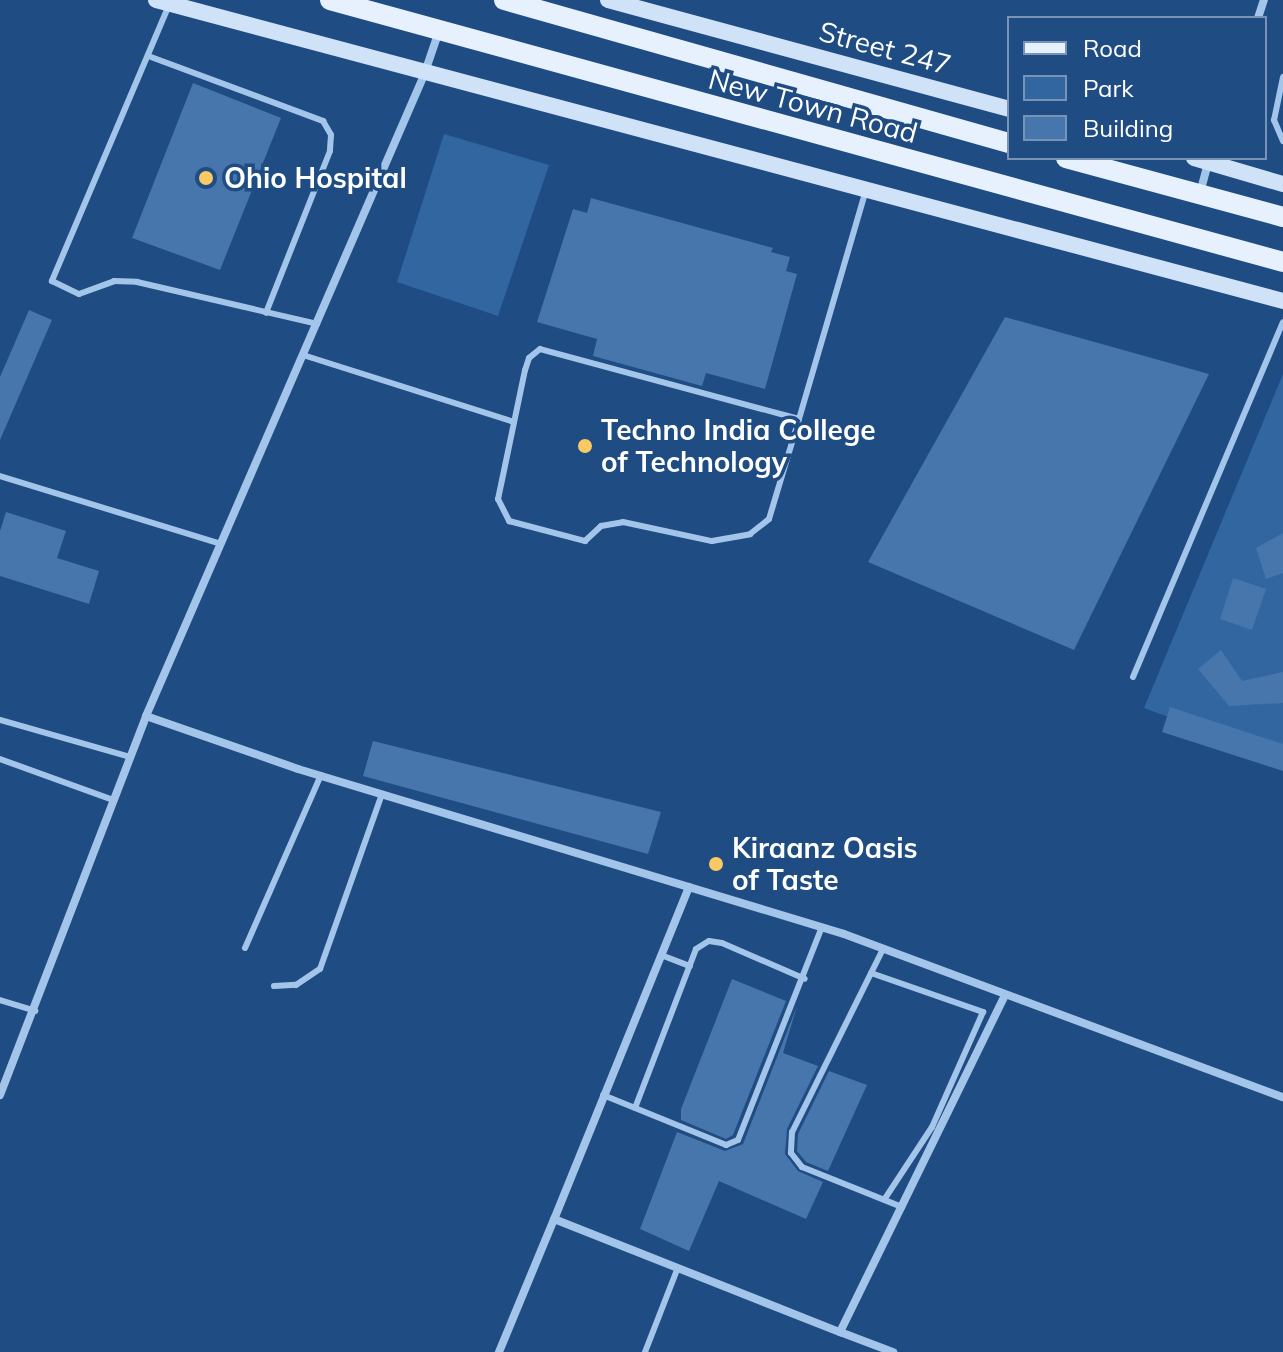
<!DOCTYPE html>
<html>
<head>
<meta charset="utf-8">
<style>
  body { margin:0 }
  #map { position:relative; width:1283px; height:1352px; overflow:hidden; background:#1e4c83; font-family:Mulish,sans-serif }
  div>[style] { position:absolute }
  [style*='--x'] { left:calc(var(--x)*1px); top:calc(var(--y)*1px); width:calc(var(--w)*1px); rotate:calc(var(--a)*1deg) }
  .green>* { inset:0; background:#3166a1 }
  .building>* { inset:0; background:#4676ac }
  .lane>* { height:6px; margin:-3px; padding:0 3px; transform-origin:3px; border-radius:3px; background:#a4c5ea }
  .street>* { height:8px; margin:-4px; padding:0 4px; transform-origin:4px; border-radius:4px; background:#a4c5ea }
  .secondary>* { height:16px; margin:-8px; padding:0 8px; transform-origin:8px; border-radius:8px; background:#cfe2f7 }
  .primary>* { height:20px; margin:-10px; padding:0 10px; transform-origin:10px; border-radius:10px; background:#e7f1fe }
  .dots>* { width:22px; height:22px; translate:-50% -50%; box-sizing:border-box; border:4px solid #1e4c83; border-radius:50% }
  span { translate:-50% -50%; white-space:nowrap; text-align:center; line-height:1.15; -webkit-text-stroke:7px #1e4c83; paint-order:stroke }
  .street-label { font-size:28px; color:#fff }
  .poi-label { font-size:28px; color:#fff; font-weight:700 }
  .left { translate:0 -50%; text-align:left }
  .legend { position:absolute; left:1007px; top:16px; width:260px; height:144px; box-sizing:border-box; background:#1e4c83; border:2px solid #7894b5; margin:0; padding:10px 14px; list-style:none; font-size:24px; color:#fff }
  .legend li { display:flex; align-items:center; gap:16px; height:40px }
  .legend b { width:40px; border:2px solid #7894b5 }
</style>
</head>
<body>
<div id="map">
  <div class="green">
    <i style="clip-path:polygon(444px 134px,549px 165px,498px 316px,397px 282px)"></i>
    <i style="clip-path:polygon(1283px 374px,1283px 759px,1144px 708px)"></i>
  </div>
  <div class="building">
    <i style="clip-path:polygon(193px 83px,281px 118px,220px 270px,132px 238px)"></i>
    <i style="clip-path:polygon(591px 198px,773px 248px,771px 252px,790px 257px,786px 271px,797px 274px,765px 389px,706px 373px,702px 386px,593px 356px,597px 339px,537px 322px,573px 209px,587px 213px)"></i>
    <i style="clip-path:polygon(29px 310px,52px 320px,0 440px,0 377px)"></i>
    <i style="clip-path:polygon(1005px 317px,1209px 374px,1074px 650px,868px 562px)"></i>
    <i style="clip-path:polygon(6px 512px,66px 531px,57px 558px,99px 571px,89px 604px,0 576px,0 531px)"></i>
    <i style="clip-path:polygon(1283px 533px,1283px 573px,1266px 579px,1256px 548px)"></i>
    <i style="clip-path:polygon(1233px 578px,1266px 589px,1252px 630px,1220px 619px)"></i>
    <i style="clip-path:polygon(1221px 650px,1242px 681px,1283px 672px,1283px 703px,1229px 706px,1198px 669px)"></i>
    <i style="clip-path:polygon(1170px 707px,1283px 744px,1283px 771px,1162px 732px)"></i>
    <i style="clip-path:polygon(373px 741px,661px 812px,648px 854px,363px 776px)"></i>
    <i style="clip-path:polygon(732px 979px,786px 1001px,733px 1135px,726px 1139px,681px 1120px,681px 1109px)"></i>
    <i style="clip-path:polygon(797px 1006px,783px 1053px,818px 1066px,787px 1129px,785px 1154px,798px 1171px,823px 1182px,806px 1219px,719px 1181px,689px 1251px,640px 1229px,677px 1132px,725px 1151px,743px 1144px)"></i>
    <i style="clip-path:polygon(829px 1071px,867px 1085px,828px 1171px,806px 1162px,797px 1151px,798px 1134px)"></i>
  </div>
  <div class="lane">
    <i style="--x:169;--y:5;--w:300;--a:113"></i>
    <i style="--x:52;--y:281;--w:30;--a:26"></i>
    <i style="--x:79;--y:294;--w:37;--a:-20"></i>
    <i style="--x:114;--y:281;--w:23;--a:2"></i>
    <i style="--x:137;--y:282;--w:185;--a:13.1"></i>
    <i style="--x:151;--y:57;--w:184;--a:20.4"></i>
    <i style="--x:323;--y:121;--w:16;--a:60"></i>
    <i style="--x:331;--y:135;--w:16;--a:94"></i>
    <i style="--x:330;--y:151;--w:174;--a:111.6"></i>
    <i style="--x:1283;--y:77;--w:44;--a:101.8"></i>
    <i style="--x:1274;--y:120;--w:23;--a:67"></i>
    <i style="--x:303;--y:355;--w:221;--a:17.6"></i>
    <i style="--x:799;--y:419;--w:268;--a:-164.9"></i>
    <i style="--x:540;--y:349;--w:14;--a:141"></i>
    <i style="--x:529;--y:358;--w:13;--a:108"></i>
    <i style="--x:525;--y:370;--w:132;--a:101.8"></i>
    <i style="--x:498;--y:499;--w:25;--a:63"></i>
    <i style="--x:509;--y:521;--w:79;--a:14.7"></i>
    <i style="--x:585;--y:541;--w:22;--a:-43"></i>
    <i style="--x:601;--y:526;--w:22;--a:-10"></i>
    <i style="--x:623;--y:522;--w:91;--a:12.1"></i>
    <i style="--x:712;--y:541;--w:39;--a:-10"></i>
    <i style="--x:750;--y:534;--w:24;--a:-38"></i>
    <i style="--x:769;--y:519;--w:104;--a:-73.3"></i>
    <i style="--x:799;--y:419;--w:235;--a:-73.7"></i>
    <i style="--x:0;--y:476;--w:231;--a:17.1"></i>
    <i style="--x:1133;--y:677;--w:385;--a:-67.1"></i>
    <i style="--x:0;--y:720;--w:135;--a:15.9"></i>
    <i style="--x:0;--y:759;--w:120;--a:19.9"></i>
    <i style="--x:245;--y:948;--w:189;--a:-66.3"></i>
    <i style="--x:883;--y:949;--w:204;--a:116.4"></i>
    <i style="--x:792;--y:1132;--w:21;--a:93"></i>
    <i style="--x:791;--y:1153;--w:18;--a:52"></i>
    <i style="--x:802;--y:1167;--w:108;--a:21.8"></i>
    <i style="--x:661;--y:955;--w:31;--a:21"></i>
    <i style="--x:871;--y:973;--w:119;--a:19.2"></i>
    <i style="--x:983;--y:1012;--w:126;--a:113.9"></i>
    <i style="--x:932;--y:1127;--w:87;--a:123.3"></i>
    <i style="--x:274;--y:986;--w:22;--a:-3"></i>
    <i style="--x:296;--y:985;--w:29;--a:-34"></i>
    <i style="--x:320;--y:969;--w:186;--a:-70.5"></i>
    <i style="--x:0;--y:1000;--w:37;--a:17"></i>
    <i style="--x:603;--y:1095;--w:133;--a:22.1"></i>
    <i style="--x:726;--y:1145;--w:13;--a:-23"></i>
    <i style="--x:738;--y:1140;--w:229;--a:-68.5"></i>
    <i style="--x:635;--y:1108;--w:170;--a:-69"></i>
    <i style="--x:696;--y:949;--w:15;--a:-32"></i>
    <i style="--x:709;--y:941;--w:13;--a:9"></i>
    <i style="--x:722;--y:943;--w:90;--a:23.4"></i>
    <i style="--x:645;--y:1352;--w:88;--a:-68.7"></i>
  </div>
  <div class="street">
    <i style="--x:1258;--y:18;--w:19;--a:-72"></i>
    <i style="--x:1200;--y:193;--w:34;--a:-75"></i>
    <i style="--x:146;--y:716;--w:161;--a:19.2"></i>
    <i style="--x:298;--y:769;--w:570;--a:16.81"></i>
    <i style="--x:844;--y:934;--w:468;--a:20.4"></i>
    <i style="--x:689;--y:887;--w:358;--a:112.1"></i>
    <i style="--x:554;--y:1219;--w:308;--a:21.6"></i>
    <i style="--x:840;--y:1332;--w:373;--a:-63.9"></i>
    <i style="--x:0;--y:1095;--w:406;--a:-68.9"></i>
    <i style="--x:146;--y:716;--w:699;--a:-66.55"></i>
    <i style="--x:424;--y:75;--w:46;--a:-71.2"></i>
    <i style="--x:840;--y:1332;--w:57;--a:20.7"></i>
    <i style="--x:499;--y:1352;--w:144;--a:-67.5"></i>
  </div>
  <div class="secondary">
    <i style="--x:156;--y:0;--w:1167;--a:14.95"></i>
    <i style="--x:608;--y:0;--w:416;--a:15.2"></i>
    <i style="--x:1194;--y:158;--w:93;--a:16.3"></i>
  </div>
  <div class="primary">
    <i style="--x:330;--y:0;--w:988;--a:15.37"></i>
    <i style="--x:504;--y:0;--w:525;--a:15.81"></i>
    <i style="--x:1066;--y:158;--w:225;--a:15.2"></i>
  </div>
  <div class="dots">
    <i style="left:206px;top:178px;background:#f9ca63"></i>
    <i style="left:585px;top:446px;background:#f9ca63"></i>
    <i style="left:716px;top:864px;background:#f9ca63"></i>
  </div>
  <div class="street-label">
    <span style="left:885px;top:48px;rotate:15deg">Street 247</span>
    <span style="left:813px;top:106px;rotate:15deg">New Town Road</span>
  </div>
  <div class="poi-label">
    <span class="left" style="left:224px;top:178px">Ohio Hospital</span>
    <span class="left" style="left:601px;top:446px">Techno India College<br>of Technology</span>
    <span class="left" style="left:732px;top:864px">Kiraanz Oasis<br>of Taste</span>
  </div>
  <ul class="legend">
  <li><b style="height:10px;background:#e7f1fe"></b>Road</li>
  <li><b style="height:22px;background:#3166a1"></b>Park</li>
  <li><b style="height:22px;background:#4676ac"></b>Building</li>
  </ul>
</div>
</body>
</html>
